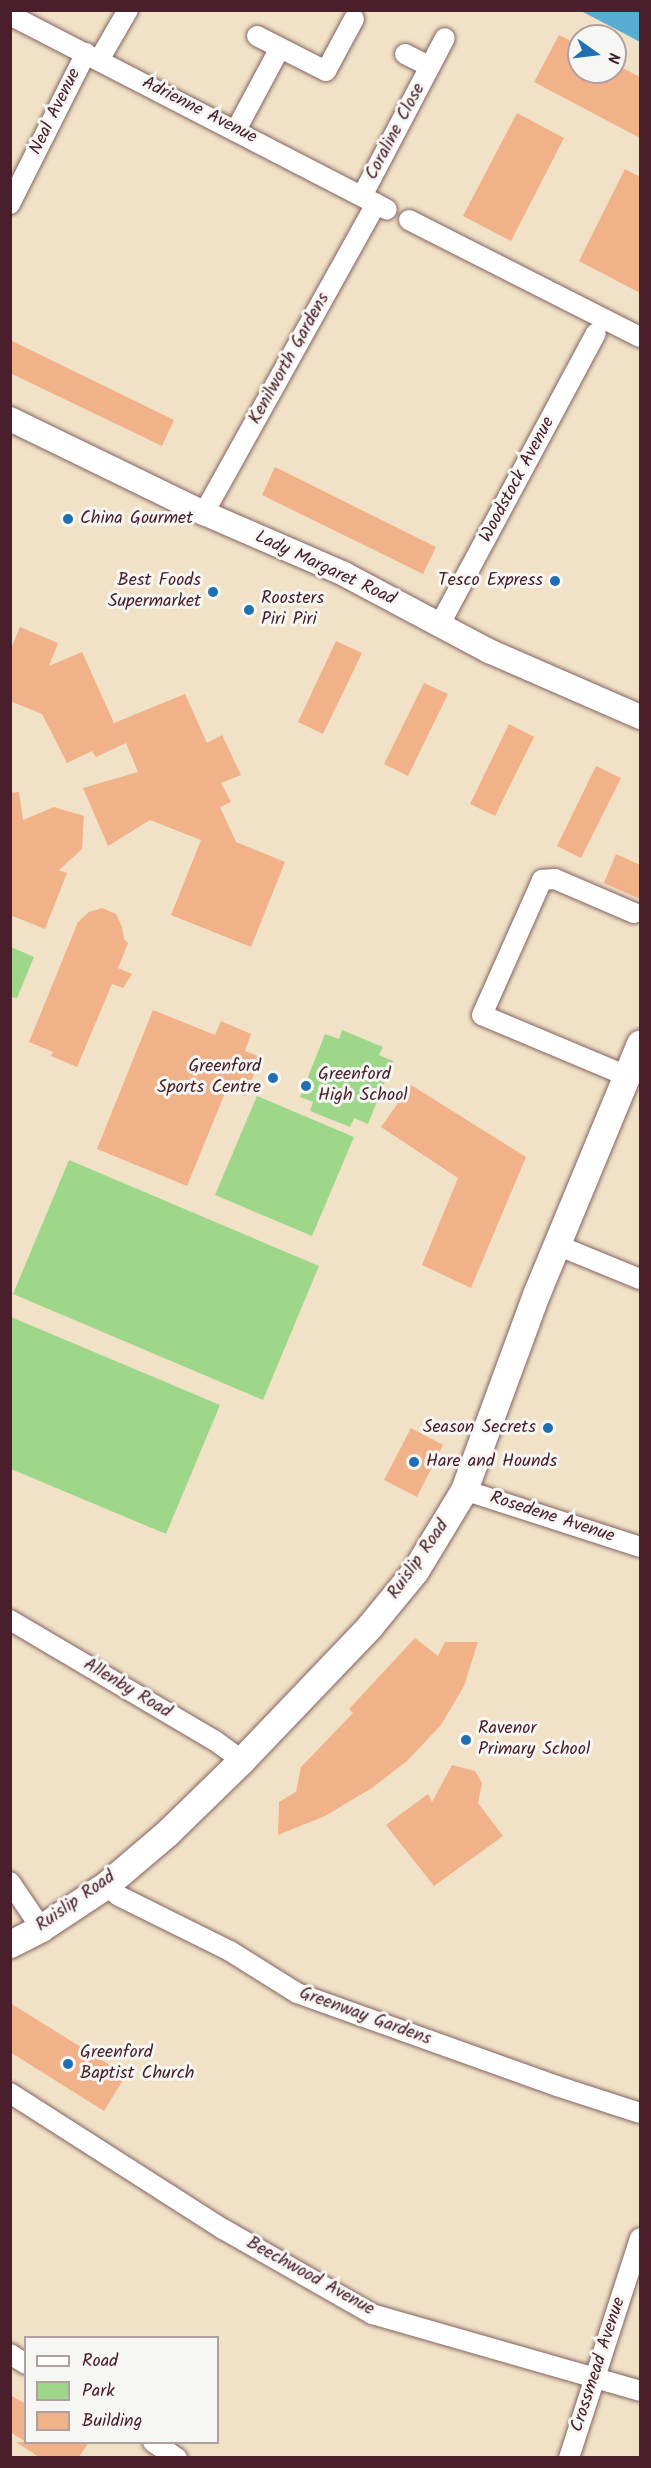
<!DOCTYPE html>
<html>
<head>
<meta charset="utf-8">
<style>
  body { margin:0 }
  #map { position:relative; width:651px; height:2468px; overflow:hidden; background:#f1e2c7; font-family:Kalam,sans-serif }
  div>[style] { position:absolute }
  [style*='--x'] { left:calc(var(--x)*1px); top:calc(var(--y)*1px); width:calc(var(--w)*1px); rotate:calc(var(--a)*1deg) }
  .green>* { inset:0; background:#9ed789 }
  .water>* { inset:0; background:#57add4 }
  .building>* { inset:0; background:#f1b189 }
  .roads { filter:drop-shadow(0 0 2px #846362) drop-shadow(0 0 2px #846362) }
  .minor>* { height:20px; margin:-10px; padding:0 10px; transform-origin:10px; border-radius:10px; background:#fff }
  .tertiary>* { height:24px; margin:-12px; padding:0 12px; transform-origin:12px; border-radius:12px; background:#fff }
  .secondary>* { height:27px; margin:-13.5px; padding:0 13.5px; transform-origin:13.5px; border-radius:13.5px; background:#fff }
  .dots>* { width:16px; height:16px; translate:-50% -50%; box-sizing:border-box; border:3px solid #f6f6f2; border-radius:50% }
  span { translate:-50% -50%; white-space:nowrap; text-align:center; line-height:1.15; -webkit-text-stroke:6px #f6f6f2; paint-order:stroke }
  .street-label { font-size:18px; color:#4a1f2b }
  .poi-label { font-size:18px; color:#4a1f2b }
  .left { translate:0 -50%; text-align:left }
  .right { translate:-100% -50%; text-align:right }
  .frame { position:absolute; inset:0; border:12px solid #4a1f2b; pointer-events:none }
  .legend { position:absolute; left:24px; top:2336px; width:195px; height:108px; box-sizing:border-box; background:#f6f6f2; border:2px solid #b1a0a2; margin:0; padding:8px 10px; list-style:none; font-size:18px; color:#4a1f2b }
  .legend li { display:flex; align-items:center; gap:12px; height:30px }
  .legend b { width:30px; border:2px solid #b1a0a2 }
  .north { position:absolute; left:567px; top:24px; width:60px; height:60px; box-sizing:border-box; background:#f6f6f2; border:2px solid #b1a0a2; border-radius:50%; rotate:104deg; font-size:16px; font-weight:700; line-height:24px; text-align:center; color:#4a1f2b }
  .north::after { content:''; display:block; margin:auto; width:21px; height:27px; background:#1f6fb2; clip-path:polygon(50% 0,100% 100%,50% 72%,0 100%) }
</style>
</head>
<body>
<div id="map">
  <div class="green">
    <i style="clip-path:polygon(11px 947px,34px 957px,17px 998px,11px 997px)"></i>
    <i style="clip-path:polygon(342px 1030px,383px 1047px,379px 1055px,393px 1061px,368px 1124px,354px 1118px,350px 1127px,310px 1111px,313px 1102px,300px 1097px,325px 1034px,339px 1039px)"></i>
    <i style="clip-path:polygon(257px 1096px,354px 1137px,312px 1236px,215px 1195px)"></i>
    <i style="clip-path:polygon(69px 1160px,319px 1266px,263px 1400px,13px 1294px)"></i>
    <i style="clip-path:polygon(11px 1317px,220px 1405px,166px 1534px,11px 1469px)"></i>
  </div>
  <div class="water">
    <i style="clip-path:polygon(581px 11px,640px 11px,640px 42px,627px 35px)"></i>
  </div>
  <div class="building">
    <i style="clip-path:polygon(559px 35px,579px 45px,579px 72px,615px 72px,615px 64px,640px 77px,640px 138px,534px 82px)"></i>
    <i style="clip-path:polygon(517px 113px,564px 138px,511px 241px,463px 216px)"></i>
    <i style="clip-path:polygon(625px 169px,640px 177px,640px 293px,579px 261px)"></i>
    <i style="clip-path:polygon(10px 340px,174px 420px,162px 446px,10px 373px)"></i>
    <i style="clip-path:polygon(275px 467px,436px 547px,423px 574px,262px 495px)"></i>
    <i style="clip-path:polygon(20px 627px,58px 643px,49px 666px,82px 652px,114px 723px,185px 694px,207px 743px,222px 735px,241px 775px,221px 783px,231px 802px,220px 807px,236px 842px,285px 862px,251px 947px,171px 915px,201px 840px,150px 820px,108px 846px,83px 788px,138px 772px,126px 743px,96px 757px,92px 751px,67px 763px,42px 714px,10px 701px,10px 651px)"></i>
    <i style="clip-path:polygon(336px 641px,362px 653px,323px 734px,298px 722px)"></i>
    <i style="clip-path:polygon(424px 683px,448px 694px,408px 776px,384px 764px)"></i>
    <i style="clip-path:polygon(509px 724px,534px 737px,495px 816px,470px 804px)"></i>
    <i style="clip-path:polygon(596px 766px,621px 778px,581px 858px,557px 846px)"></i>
    <i style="clip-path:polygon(19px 792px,23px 820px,54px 807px,84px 816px,82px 849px,59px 870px,67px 873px,45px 929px,10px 915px,10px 793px)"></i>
    <i style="clip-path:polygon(616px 854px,640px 865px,640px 899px,604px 883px)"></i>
    <i style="clip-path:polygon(102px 908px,116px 914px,122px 927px,124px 939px,128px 943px,118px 968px,132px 974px,123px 988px,112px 984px,77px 1067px,51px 1056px,53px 1052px,29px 1042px,78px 922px,89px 912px)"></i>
    <i style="clip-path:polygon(153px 1010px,215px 1035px,221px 1021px,251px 1034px,245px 1051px,261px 1057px,245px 1096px,227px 1088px,187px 1186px,97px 1149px)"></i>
    <i style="clip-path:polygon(411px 1085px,526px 1157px,471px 1288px,422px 1265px,458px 1178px,381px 1127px)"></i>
    <i style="clip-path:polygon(411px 1428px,443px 1445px,417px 1497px,384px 1480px)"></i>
    <i style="clip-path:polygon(415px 1638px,438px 1656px,445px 1642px,478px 1642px,464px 1686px,441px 1725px,407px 1761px,372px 1788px,325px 1816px,278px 1835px,279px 1802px,296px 1792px,301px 1767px,353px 1713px,349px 1709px)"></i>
    <i style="clip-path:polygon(452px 1765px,475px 1771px,482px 1783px,478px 1803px,503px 1836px,434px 1886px,386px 1825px,428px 1794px,432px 1802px)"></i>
    <i style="clip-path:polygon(10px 2003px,126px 2075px,104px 2111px,10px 2052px)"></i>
    <i style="clip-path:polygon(10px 2395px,26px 2404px,26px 2442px,10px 2432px)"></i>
    <i style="clip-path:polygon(16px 2442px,89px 2442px,79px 2457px,39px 2457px)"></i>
  </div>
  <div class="roads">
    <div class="minor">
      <i style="--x:10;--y:15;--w:424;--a:27.3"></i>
      <i style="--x:257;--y:36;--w:77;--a:26.9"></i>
      <i style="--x:326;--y:71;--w:59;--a:-61.7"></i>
      <i style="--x:405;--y:54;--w:28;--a:27"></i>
      <i style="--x:99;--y:60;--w:58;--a:-59.9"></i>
      <i style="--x:236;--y:130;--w:93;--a:-61.8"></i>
      <i style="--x:362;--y:196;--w:178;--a:-62.3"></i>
      <i style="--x:10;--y:204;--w:169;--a:-63.3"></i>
      <i style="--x:409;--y:220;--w:259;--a:26.9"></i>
      <i style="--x:204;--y:513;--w:354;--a:-60.9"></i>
      <i style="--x:439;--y:626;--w:332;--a:-61.8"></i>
      <i style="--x:627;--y:1076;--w:157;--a:-157.2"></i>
      <i style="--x:482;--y:1015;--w:148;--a:-66"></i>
      <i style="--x:542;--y:880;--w:13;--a:-4"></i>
      <i style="--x:555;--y:879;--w:86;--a:23.3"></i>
      <i style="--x:557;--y:1245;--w:90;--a:22.3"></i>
      <i style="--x:464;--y:1490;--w:185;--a:17.9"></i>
      <i style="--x:10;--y:1620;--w:237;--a:30.5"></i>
      <i style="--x:214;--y:1740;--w:34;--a:36"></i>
      <i style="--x:10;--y:1882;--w:55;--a:56"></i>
      <i style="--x:106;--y:1885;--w:17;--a:40"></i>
      <i style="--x:119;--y:1896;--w:124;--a:26.4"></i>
      <i style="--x:230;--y:1951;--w:79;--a:32.1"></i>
      <i style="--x:297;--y:1993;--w:276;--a:19.7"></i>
      <i style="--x:557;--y:2086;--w:87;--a:18"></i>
      <i style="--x:10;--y:2093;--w:253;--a:32.6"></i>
      <i style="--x:223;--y:2229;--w:172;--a:29.7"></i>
      <i style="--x:372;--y:2314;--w:279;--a:16"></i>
      <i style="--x:10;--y:2354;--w:19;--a:32"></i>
      <i style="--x:153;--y:2442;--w:29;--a:34"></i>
      <i style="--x:569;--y:2458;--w:231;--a:-72.1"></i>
    </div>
    <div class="tertiary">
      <i style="--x:10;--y:419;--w:216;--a:25.9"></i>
      <i style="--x:204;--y:513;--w:153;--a:23.5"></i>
      <i style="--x:344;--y:574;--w:164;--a:28"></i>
      <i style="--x:489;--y:651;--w:165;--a:23.6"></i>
    </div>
    <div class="secondary">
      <i style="--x:10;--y:1944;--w:35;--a:-27"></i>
      <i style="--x:41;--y:1928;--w:78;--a:-33.5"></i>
      <i style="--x:106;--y:1885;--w:80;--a:-40.4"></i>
      <i style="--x:167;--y:1833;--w:105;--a:-44.2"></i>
      <i style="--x:242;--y:1760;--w:184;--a:-46.3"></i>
      <i style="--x:369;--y:1627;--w:72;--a:-50.6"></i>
      <i style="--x:415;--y:1571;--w:95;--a:-58.8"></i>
      <i style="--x:464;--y:1490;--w:211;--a:-69.8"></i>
      <i style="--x:537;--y:1292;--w:269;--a:-67.5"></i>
    </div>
  </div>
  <div class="dots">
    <i style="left:68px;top:519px;background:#1f6fb2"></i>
    <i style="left:555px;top:581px;background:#1f6fb2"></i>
    <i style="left:213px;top:592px;background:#1f6fb2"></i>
    <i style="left:249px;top:610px;background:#1f6fb2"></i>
    <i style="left:273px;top:1078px;background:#1f6fb2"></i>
    <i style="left:306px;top:1086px;background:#1f6fb2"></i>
    <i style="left:548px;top:1428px;background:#1f6fb2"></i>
    <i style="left:414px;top:1462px;background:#1f6fb2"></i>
    <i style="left:466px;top:1740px;background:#1f6fb2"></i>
    <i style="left:68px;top:2064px;background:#1f6fb2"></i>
  </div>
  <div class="street-label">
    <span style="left:199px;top:111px;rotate:27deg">Adrienne Avenue</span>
    <span style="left:56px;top:112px;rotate:-64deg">Neal Avenue</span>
    <span style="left:396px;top:132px;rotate:-62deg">Coraline Close</span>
    <span style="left:290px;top:359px;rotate:-61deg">Kenilworth Gardens</span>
    <span style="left:518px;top:480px;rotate:-62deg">Woodstock Avenue</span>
    <span style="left:325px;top:569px;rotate:25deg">Lady Margaret Road</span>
    <span style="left:552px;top:1518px;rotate:18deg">Rosedene Avenue</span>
    <span style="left:419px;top:1560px;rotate:-55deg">Ruislip Road</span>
    <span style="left:127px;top:1689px;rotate:31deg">Allenby Road</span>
    <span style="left:76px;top:1902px;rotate:-35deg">Ruislip Road</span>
    <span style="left:365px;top:2017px;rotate:20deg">Greenway Gardens</span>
    <span style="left:310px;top:2277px;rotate:29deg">Beechwood Avenue</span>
    <span style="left:599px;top:2365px;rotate:-72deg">Crossmead Avenue</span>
  </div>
  <div class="poi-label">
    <span class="left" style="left:80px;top:519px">China Gourmet</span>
    <span class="right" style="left:543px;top:581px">Tesco Express</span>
    <span class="right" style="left:201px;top:592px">Best Foods<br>Supermarket</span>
    <span class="left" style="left:261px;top:610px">Roosters<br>Piri Piri</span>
    <span class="right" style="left:261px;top:1078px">Greenford<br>Sports Centre</span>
    <span class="left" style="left:318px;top:1086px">Greenford<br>High School</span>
    <span class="right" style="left:536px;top:1428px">Season Secrets</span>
    <span class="left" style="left:426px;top:1462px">Hare and Hounds</span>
    <span class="left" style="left:478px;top:1740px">Ravenor<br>Primary School</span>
    <span class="left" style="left:80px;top:2064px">Greenford<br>Baptist Church</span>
  </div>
  <div class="frame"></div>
  <ul class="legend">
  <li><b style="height:8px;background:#fff"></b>Road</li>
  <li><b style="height:16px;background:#9ed789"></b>Park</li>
  <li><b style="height:16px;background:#f1b189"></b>Building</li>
  </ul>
  <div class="north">N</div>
</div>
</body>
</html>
